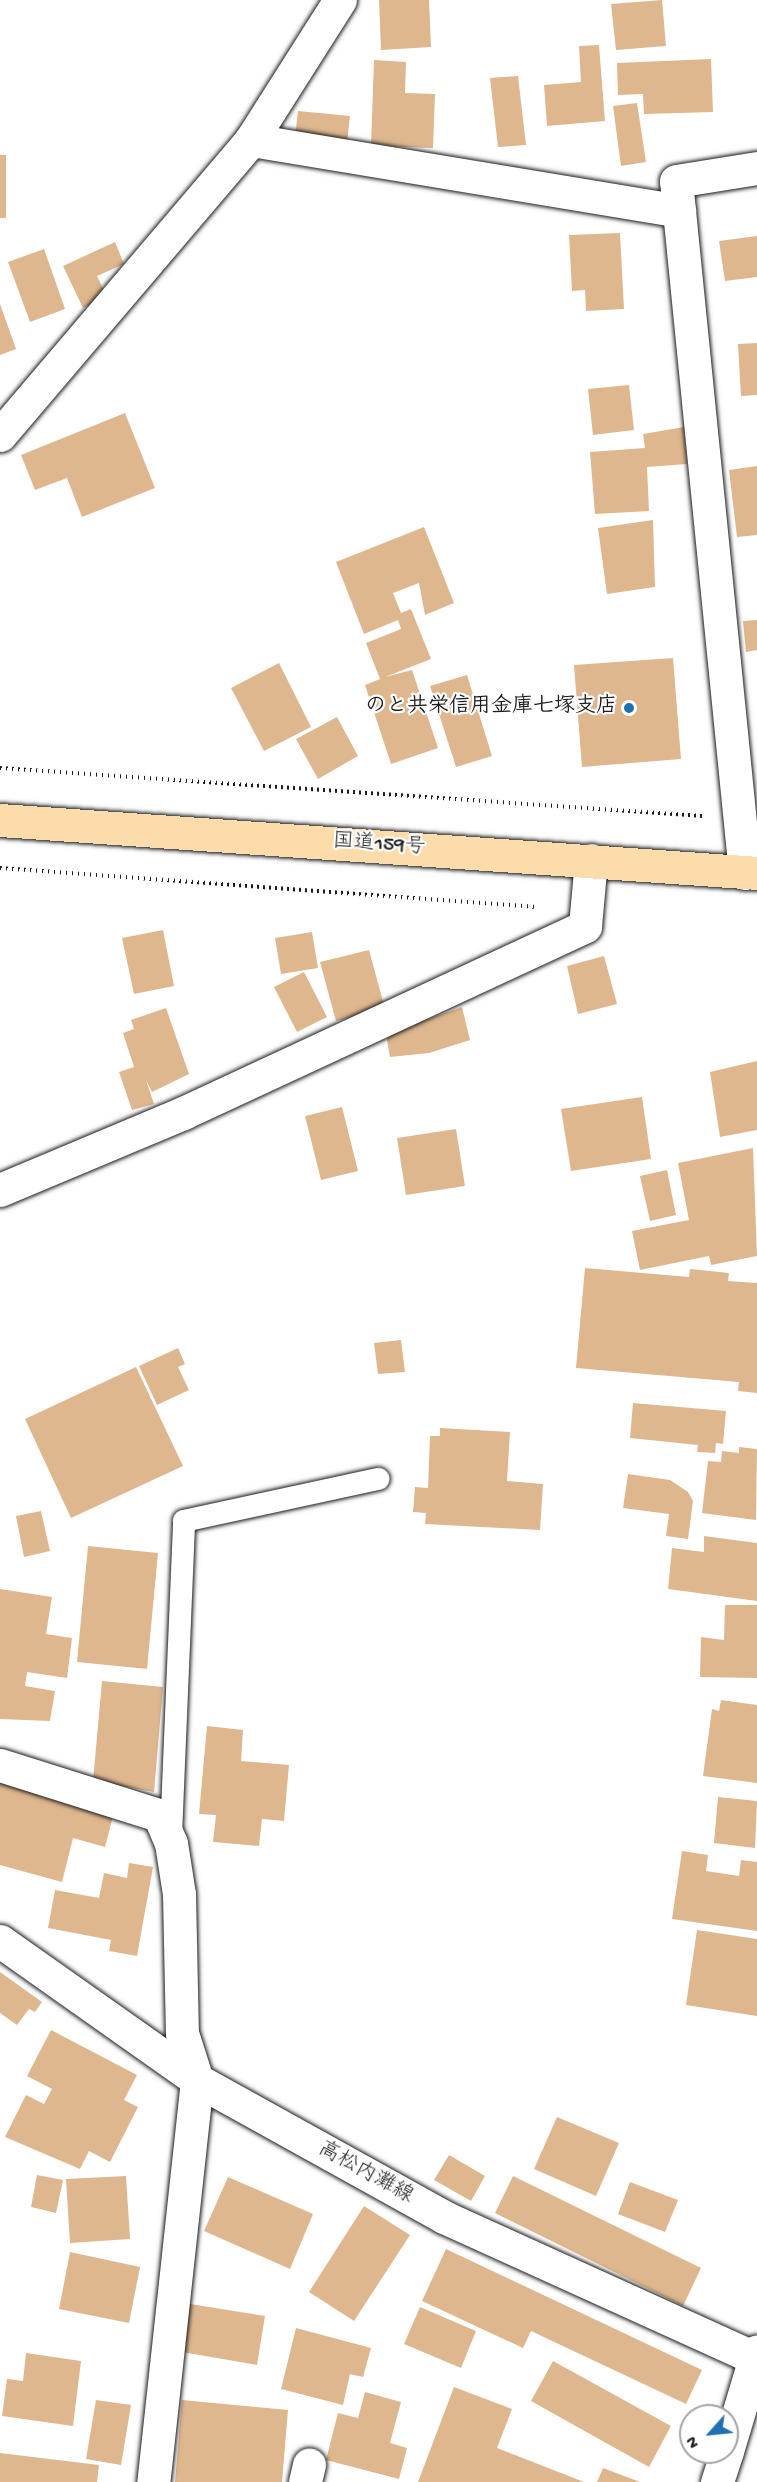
<!DOCTYPE html>
<html>
<head>
<meta charset="utf-8">
<style>
  body { margin:0 }
  #map { position:relative; width:757px; height:2482px; overflow:hidden; background:#fff; font-family:"Gochi Hand","Klee One",sans-serif }
  div>[style] { position:absolute }
  [style*='--x'] { left:calc(var(--x)*1px); top:calc(var(--y)*1px); width:calc(var(--w)*1px); rotate:calc(var(--a)*1deg) }
  .building>* { inset:0; background:#dfb78f }
  .path>* { height:4px; margin-top:-2px; transform-origin:0; background:repeating-linear-gradient(90deg,#1c1c1c 0 1.5px,transparent 0 6px) }
  .roads { filter:drop-shadow(0 0 2px #1c1c1c) drop-shadow(0 0 2px #1c1c1c) }
  .service>* { height:22px; margin:-11px; padding:0 11px; transform-origin:11px; border-radius:11px; background:#fff }
  .minor>* { height:33px; margin:-16.5px; padding:0 16.5px; transform-origin:16.5px; border-radius:16.5px; background:#fff }
  .secondary>* { height:33px; margin:-16.5px; padding:0 16.5px; transform-origin:16.5px; border-radius:16.5px; background:#fff }
  .trunk>* { height:33px; margin:-16.5px; padding:0 16.5px; transform-origin:16.5px; border-radius:16.5px; background:#fddcac }
  .dots>* { width:16px; height:16px; translate:-50% -50%; box-sizing:border-box; border:3px solid #fff; border-radius:50% }
  span { translate:-50% -50%; white-space:nowrap; text-align:center; line-height:1.15; -webkit-text-stroke:4.5px #fff; paint-order:stroke }
  .poi-label { font-size:21px; color:#1c1c1c; font-weight:700 }
  .right { translate:-100% -50%; text-align:right }
  .street-label { font-size:21px; color:#1c1c1c }
  .north { position:absolute; left:679px; top:2404px; width:60px; height:60px; box-sizing:border-box; background:#fff; border:2px solid #a4a4a4; border-radius:50%; rotate:243deg; font-size:16px; font-weight:700; line-height:24px; text-align:center; color:#1c1c1c }
  .north::after { content:''; display:block; margin:auto; width:21px; height:27px; background:#1f6fb2; clip-path:polygon(50% 0,100% 100%,50% 72%,0 100%) }
</style>
</head>
<body>
<div id="map">
  <div class="building">
    <i style="clip-path:polygon(379px 0,429px 0,431px 47px,381px 50px)"></i>
    <i style="clip-path:polygon(662px 0,666px 46px,616px 50px,611px 4px)"></i>
    <i style="clip-path:polygon(599px 45px,605px 121px,547px 126px,544px 85px,581px 82px,579px 46px)"></i>
    <i style="clip-path:polygon(711px 59px,713px 112px,644px 114px,643px 94px,618px 95px,617px 63px)"></i>
    <i style="clip-path:polygon(374px 60px,406px 62px,405px 93px,435px 94px,433px 148px,371px 146px)"></i>
    <i style="clip-path:polygon(518px 76px,526px 145px,498px 147px,490px 78px)"></i>
    <i style="clip-path:polygon(637px 103px,646px 162px,621px 166px,613px 106px)"></i>
    <i style="clip-path:polygon(298px 111px,350px 116px,346px 152px,294px 146px)"></i>
    <i style="clip-path:polygon(0 155px,6px 155px,6px 218px,0 218px)"></i>
    <i style="clip-path:polygon(620px 233px,624px 309px,586px 311px,585px 290px,572px 291px,569px 235px)"></i>
    <i style="clip-path:polygon(757px 236px,757px 277px,725px 281px,719px 241px)"></i>
    <i style="clip-path:polygon(115px 242px,124px 264px,97px 276px,107px 297px,83px 308px,63px 266px)"></i>
    <i style="clip-path:polygon(44px 249px,65px 309px,30px 322px,8px 262px)"></i>
    <i style="clip-path:polygon(0 304px,16px 349px,0 355px)"></i>
    <i style="clip-path:polygon(757px 343px,757px 395px,741px 396px,738px 344px)"></i>
    <i style="clip-path:polygon(629px 385px,634px 430px,593px 435px,588px 389px)"></i>
    <i style="clip-path:polygon(125px 413px,155px 488px,82px 517px,67px 478px,35px 490px,21px 455px)"></i>
    <i style="clip-path:polygon(684px 427px,687px 464px,647px 467px,649px 511px,595px 514px,590px 452px,645px 448px,643px 434px)"></i>
    <i style="clip-path:polygon(757px 466px,757px 535px,737px 537px,729px 470px)"></i>
    <i style="clip-path:polygon(653px 520px,655px 587px,607px 594px,598px 528px)"></i>
    <i style="clip-path:polygon(424px 527px,454px 603px,425px 615px,419px 583px,393px 593px,401px 613px,411px 609px,431px 659px,385px 677px,412px 670px,438px 748px,391px 764px,365px 685px,380px 679px,366px 643px,401px 629px,398px 620px,364px 634px,336px 562px)"></i>
    <i style="clip-path:polygon(757px 620px,757px 650px,746px 652px,743px 621px)"></i>
    <i style="clip-path:polygon(673px 658px,681px 759px,582px 767px,574px 665px)"></i>
    <i style="clip-path:polygon(279px 663px,311px 727px,264px 751px,231px 688px)"></i>
    <i style="clip-path:polygon(467px 675px,492px 756px,456px 767px,430px 686px)"></i>
    <i style="clip-path:polygon(337px 717px,358px 756px,318px 779px,296px 739px)"></i>
    <i style="clip-path:polygon(163px 930px,174px 986px,134px 994px,122px 938px)"></i>
    <i style="clip-path:polygon(312px 932px,318px 968px,281px 974px,275px 938px)"></i>
    <i style="clip-path:polygon(369px 950px,385px 1009px,336px 1021px,320px 962px)"></i>
    <i style="clip-path:polygon(604px 956px,617px 1004px,578px 1014px,567px 966px)"></i>
    <i style="clip-path:polygon(304px 972px,327px 1017px,297px 1032px,274px 987px)"></i>
    <i style="clip-path:polygon(462px 1007px,470px 1040px,429px 1053px,390px 1057px,386px 1034px)"></i>
    <i style="clip-path:polygon(166px 1008px,189px 1074px,152px 1092px,146px 1080px,154px 1104px,132px 1110px,119px 1072px,134px 1067px,123px 1033px,134px 1029px,131px 1020px)"></i>
    <i style="clip-path:polygon(757px 1061px,757px 1130px,720px 1137px,710px 1072px)"></i>
    <i style="clip-path:polygon(642px 1097px,651px 1159px,571px 1171px,561px 1109px)"></i>
    <i style="clip-path:polygon(342px 1107px,358px 1171px,321px 1180px,305px 1116px)"></i>
    <i style="clip-path:polygon(456px 1129px,465px 1186px,406px 1195px,397px 1138px)"></i>
    <i style="clip-path:polygon(753px 1148px,757px 1256px,711px 1265px,709px 1256px,640px 1270px,632px 1231px,689px 1220px,678px 1163px)"></i>
    <i style="clip-path:polygon(667px 1170px,676px 1215px,650px 1221px,640px 1176px)"></i>
    <i style="clip-path:polygon(585px 1268px,689px 1277px,690px 1269px,729px 1273px,728px 1281px,757px 1283px,757px 1393px,738px 1391px,739px 1382px,576px 1368px)"></i>
    <i style="clip-path:polygon(401px 1340px,405px 1372px,378px 1374px,374px 1343px)"></i>
    <i style="clip-path:polygon(178px 1348px,185px 1364px,178px 1367px,189px 1390px,157px 1405px,139px 1366px)"></i>
    <i style="clip-path:polygon(136px 1367px,183px 1466px,71px 1518px,25px 1419px)"></i>
    <i style="clip-path:polygon(633px 1403px,726px 1411px,723px 1444px,716px 1443px,715px 1453px,697px 1452px,698px 1445px,630px 1438px)"></i>
    <i style="clip-path:polygon(440px 1428px,510px 1432px,507px 1481px,543px 1484px,540px 1530px,425px 1524px,426px 1513px,413px 1512px,415px 1487px,428px 1488px,430px 1436px,440px 1436px)"></i>
    <i style="clip-path:polygon(739px 1447px,757px 1449px,756px 1520px,702px 1513px,708px 1461px,721px 1462px,722px 1451px,739px 1453px)"></i>
    <i style="clip-path:polygon(628px 1474px,670px 1480px,688px 1492px,693px 1501px,688px 1539px,666px 1536px,669px 1514px,623px 1508px)"></i>
    <i style="clip-path:polygon(41px 1511px,50px 1551px,24px 1557px,16px 1516px)"></i>
    <i style="clip-path:polygon(704px 1536px,757px 1543px,757px 1601px,668px 1589px,672px 1548px,704px 1552px)"></i>
    <i style="clip-path:polygon(88px 1546px,158px 1553px,147px 1669px,77px 1662px)"></i>
    <i style="clip-path:polygon(0 1589px,52px 1597px,46px 1634px,72px 1638px,67px 1678px,27px 1672px,25px 1686px,55px 1691px,50px 1721px,0 1719px)"></i>
    <i style="clip-path:polygon(725px 1605px,757px 1605px,757px 1678px,700px 1677px,701px 1637px,724px 1640px)"></i>
    <i style="clip-path:polygon(102px 1681px,163px 1687px,154px 1792px,93px 1781px)"></i>
    <i style="clip-path:polygon(721px 1700px,757px 1705px,757px 1783px,703px 1776px,712px 1709px,719px 1711px)"></i>
    <i style="clip-path:polygon(207px 1726px,243px 1730px,241px 1761px,289px 1765px,284px 1821px,262px 1819px,259px 1846px,213px 1842px,216px 1815px,199px 1814px)"></i>
    <i style="clip-path:polygon(0 1780px,82px 1802px,81px 1808px,113px 1816px,105px 1847px,73px 1838px,62px 1882px,0 1865px)"></i>
    <i style="clip-path:polygon(718px 1797px,757px 1801px,755px 1848px,714px 1843px)"></i>
    <i style="clip-path:polygon(682px 1851px,708px 1855px,706px 1871px,739px 1876px,741px 1860px,757px 1862px,757px 1931px,672px 1919px)"></i>
    <i style="clip-path:polygon(129px 1863px,153px 1867px,137px 1956px,109px 1951px,111px 1940px,48px 1928px,55px 1890px,99px 1898px,104px 1873px,127px 1878px)"></i>
    <i style="clip-path:polygon(697px 1930px,757px 1939px,757px 2016px,686px 2005px)"></i>
    <i style="clip-path:polygon(0 1972px,42px 2002px,35px 2012px,29px 2009px,17px 2025px,0 2013px)"></i>
    <i style="clip-path:polygon(51px 2030px,137px 2075px,124px 2100px,138px 2107px,110px 2162px,89px 2151px,80px 2169px,5px 2137px,26px 2095px,44px 2104px,52px 2089px,27px 2076px)"></i>
    <i style="clip-path:polygon(557px 2117px,619px 2143px,596px 2196px,534px 2169px)"></i>
    <i style="clip-path:polygon(449px 2155px,485px 2176px,471px 2201px,434px 2180px)"></i>
    <i style="clip-path:polygon(37px 2175px,63px 2180px,56px 2213px,31px 2207px)"></i>
    <i style="clip-path:polygon(126px 2176px,130px 2239px,70px 2243px,66px 2179px)"></i>
    <i style="clip-path:polygon(513px 2176px,701px 2268px,683px 2306px,495px 2213px)"></i>
    <i style="clip-path:polygon(228px 2177px,313px 2214px,290px 2269px,204px 2231px)"></i>
    <i style="clip-path:polygon(630px 2182px,678px 2200px,665px 2232px,618px 2214px)"></i>
    <i style="clip-path:polygon(364px 2206px,410px 2235px,354px 2321px,309px 2292px)"></i>
    <i style="clip-path:polygon(446px 2249px,702px 2370px,686px 2404px,531px 2331px,523px 2348px,422px 2301px)"></i>
    <i style="clip-path:polygon(70px 2252px,140px 2267px,129px 2323px,59px 2309px)"></i>
    <i style="clip-path:polygon(190px 2304px,265px 2316px,257px 2365px,182px 2352px)"></i>
    <i style="clip-path:polygon(420px 2307px,476px 2331px,461px 2368px,404px 2344px)"></i>
    <i style="clip-path:polygon(296px 2328px,371px 2348px,363px 2377px,350px 2374px,343px 2405px,281px 2389px)"></i>
    <i style="clip-path:polygon(26px 2353px,81px 2361px,73px 2426px,2px 2416px,7px 2379px,23px 2381px)"></i>
    <i style="clip-path:polygon(553px 2361px,671px 2426px,649px 2467px,531px 2401px)"></i>
    <i style="clip-path:polygon(454px 2387px,512px 2409px,497px 2448px,584px 2482px,418px 2482px)"></i>
    <i style="clip-path:polygon(365px 2392px,401px 2402px,390px 2443px,407px 2448px,399px 2479px,326px 2460px,338px 2413px,358px 2418px)"></i>
    <i style="clip-path:polygon(96px 2400px,131px 2405px,121px 2465px,86px 2459px)"></i>
    <i style="clip-path:polygon(182px 2400px,288px 2410px,282px 2482px,175px 2482px)"></i>
    <i style="clip-path:polygon(0 2453px,99px 2465px,97px 2482px,0 2482px)"></i>
    <i style="clip-path:polygon(603px 2468px,640px 2482px,597px 2482px)"></i>
  </div>
  <div class="path">
    <i style="--x:0;--y:768;--w:705;--a:3.91"></i>
    <i style="--x:0;--y:868;--w:539;--a:4.15"></i>
  </div>
  <div class="roads">
    <div class="service">
      <i style="--x:171;--y:1835;--w:314;--a:-87.6"></i>
      <i style="--x:184;--y:1521;--w:199;--a:-12.2"></i>
    </div>
    <div class="minor">
      <i style="--x:251;--y:140;--w:434;--a:9.4"></i>
      <i style="--x:0;--y:435;--w:387;--a:-49.6"></i>
      <i style="--x:251;--y:140;--w:166;--a:-57.6"></i>
      <i style="--x:745;--y:873;--w:695;--a:-95.69"></i>
      <i style="--x:676;--y:181;--w:82;--a:-9.1"></i>
      <i style="--x:0;--y:1190;--w:199;--a:-22.8"></i>
      <i style="--x:183;--y:1113;--w:443;--a:-24.9"></i>
      <i style="--x:585;--y:926;--w:66;--a:-84.8"></i>
      <i style="--x:0;--y:1765;--w:167;--a:17.5"></i>
      <i style="--x:159;--y:1815;--w:30;--a:67"></i>
      <i style="--x:171;--y:1843;--w:52;--a:81.1"></i>
      <i style="--x:179;--y:1894;--w:139;--a:88.8"></i>
      <i style="--x:182;--y:2033;--w:49;--a:72.3"></i>
      <i style="--x:197;--y:2080;--w:404;--a:96.2"></i>
      <i style="--x:727;--y:2451;--w:104;--a:-73.3"></i>
      <i style="--x:305;--y:2482;--w:18;--a:-77"></i>
      <i style="--x:717;--y:2482;--w:32;--a:-72"></i>
    </div>
    <div class="secondary">
      <i style="--x:0;--y:1941;--w:241;--a:35.2"></i>
      <i style="--x:197;--y:2080;--w:282;--a:29"></i>
      <i style="--x:444;--y:2217;--w:344;--a:24.4"></i>
    </div>
    <div class="trunk">
      <i style="--x:0;--y:820;--w:759;--a:4"></i>
    </div>
  </div>
  <div class="dots">
    <i style="left:629px;top:708px;background:#1f6fb2"></i>
  </div>
  <div class="poi-label">
    <span class="right" style="left:617px;top:708px">のと共栄信用金庫七塚支店</span>
  </div>
  <div class="street-label">
    <span style="left:379px;top:846px;rotate:4deg">国道159号</span>
    <span style="left:365px;top:2174px;rotate:29deg">高松内灘線</span>
  </div>
  <div class="north">N</div>
</div>
</body>
</html>
